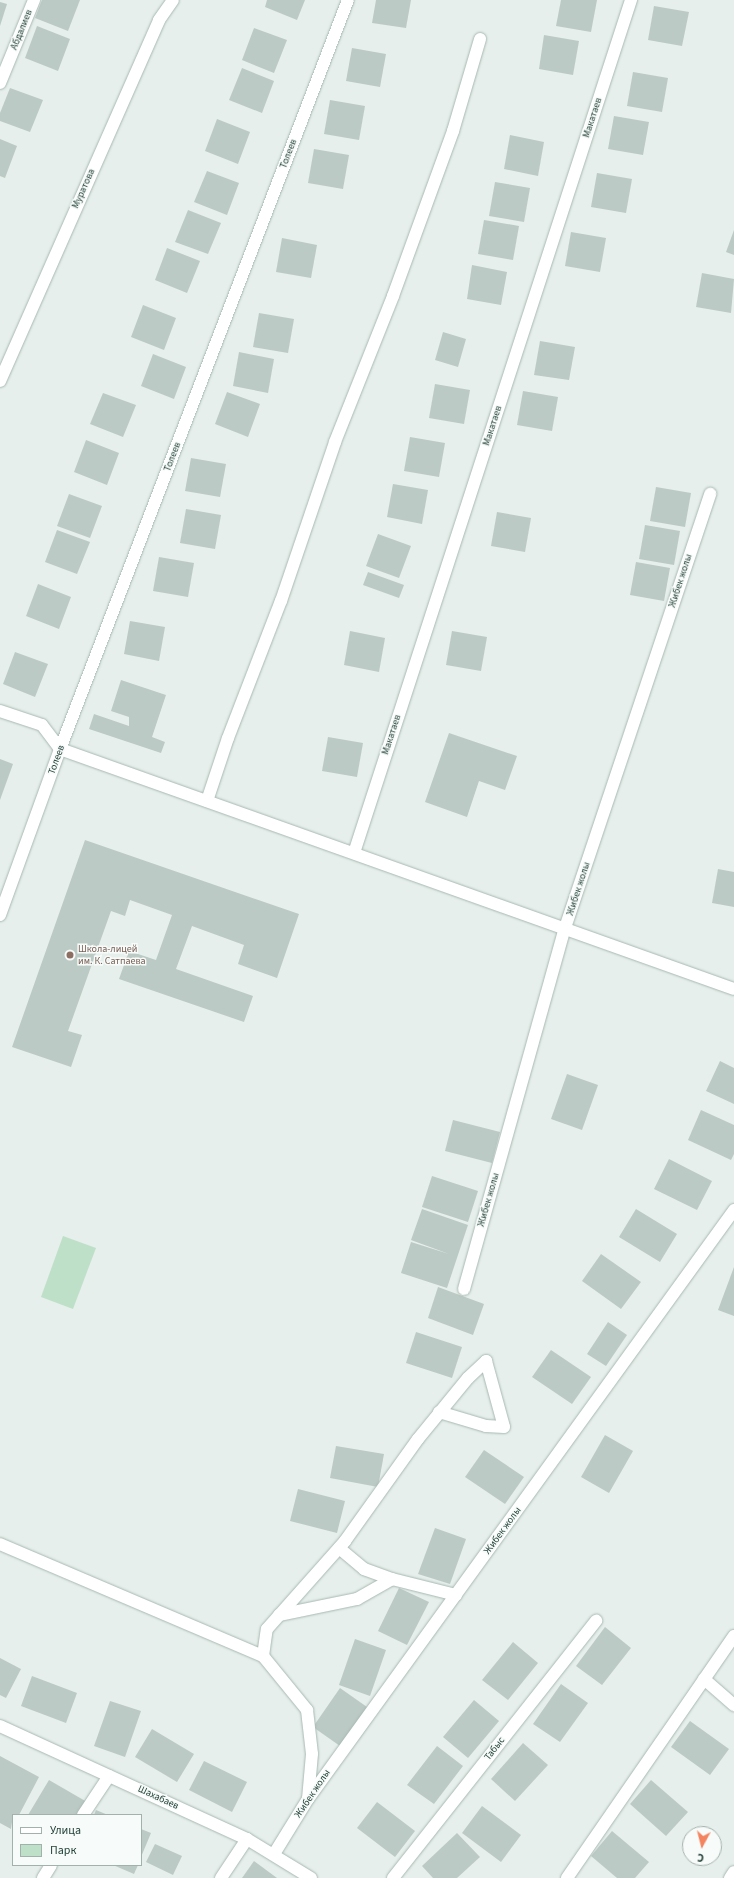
<!DOCTYPE html>
<html>
<head>
<meta charset="utf-8">
<style>
  body { margin:0 }
  #map { position:relative; width:734px; height:1878px; overflow:hidden; background:#e6efeb; font-family:"Source Sans 3",sans-serif }
  div>[style] { position:absolute }
  [style*='--x'] { left:calc(var(--x)*1px); top:calc(var(--y)*1px); width:calc(var(--w)*1px); rotate:calc(var(--a)*1deg) }
  .green>* { inset:0; background:#bfe0c8 }
  .building>* { inset:0; background:#bbcac4 }
  .roads { filter:drop-shadow(0 0 1px #a8b8b2) drop-shadow(0 0 1px #a8b8b2) }
  .minor>* { height:12px; margin:-6px; padding:0 6px; transform-origin:6px; border-radius:6px; background:#fff }
  .dots>* { width:11px; height:11px; translate:-50% -50%; box-sizing:border-box; border:2px solid #f7fbf9; border-radius:50% }
  span { translate:-50% -50%; white-space:nowrap; text-align:center; line-height:1.15; -webkit-text-stroke:3px #f7fbf9; paint-order:stroke }
  .street-label { font-size:10px; color:#24423a }
  .education-label { font-size:10px; color:#785e54 }
  .left { translate:0 -50%; text-align:left }
  .legend { position:absolute; left:12px; top:1814px; width:130px; height:52px; box-sizing:border-box; background:#f7fbf9; border:1px solid #a3b1ad; margin:0; padding:5px 7px; list-style:none; font-size:12px; color:#24423a }
  .legend li { display:flex; align-items:center; gap:8px; height:20px }
  .legend b { width:20px; border:1px solid #a3b1ad }
  .north { position:absolute; left:682px; top:1826px; width:40px; height:40px; box-sizing:border-box; background:#f7fbf9; border:1px solid #a3b1ad; border-radius:50%; rotate:187deg; font-size:11px; font-weight:700; line-height:16px; text-align:center; color:#24423a }
  .north::after { content:''; display:block; margin:auto; width:14px; height:18px; background:#f4845f; clip-path:polygon(50% 0,100% 100%,50% 72%,0 100%) }
</style>
</head>
<body>
<div id="map">
  <div class="green">
    <i style="clip-path:polygon(63px 1236px,96px 1248px,73px 1309px,41px 1297px)"></i>
  </div>
  <div class="building">
    <i style="clip-path:polygon(42px 0,80px 0,68px 31px,35px 18px)"></i>
    <i style="clip-path:polygon(267px 0,305px 0,297px 20px,265px 7px)"></i>
    <i style="clip-path:polygon(376px 0,411px 0,406px 28px,372px 23px)"></i>
    <i style="clip-path:polygon(561px 0,597px 0,591px 32px,556px 26px)"></i>
    <i style="clip-path:polygon(0 2px,7px 4px,0 26px)"></i>
    <i style="clip-path:polygon(654px 6px,689px 12px,682px 46px,648px 40px)"></i>
    <i style="clip-path:polygon(37px 26px,70px 39px,58px 71px,25px 58px)"></i>
    <i style="clip-path:polygon(254px 28px,287px 40px,274px 73px,242px 60px)"></i>
    <i style="clip-path:polygon(544px 35px,579px 41px,573px 75px,539px 69px)"></i>
    <i style="clip-path:polygon(352px 48px,386px 54px,380px 87px,346px 81px)"></i>
    <i style="clip-path:polygon(242px 68px,274px 81px,262px 113px,229px 100px)"></i>
    <i style="clip-path:polygon(633px 72px,668px 78px,662px 112px,627px 106px)"></i>
    <i style="clip-path:polygon(10px 88px,43px 100px,30px 132px,0 121px,0 113px)"></i>
    <i style="clip-path:polygon(330px 100px,365px 106px,359px 140px,324px 134px)"></i>
    <i style="clip-path:polygon(614px 116px,649px 122px,643px 155px,608px 149px)"></i>
    <i style="clip-path:polygon(217px 119px,250px 132px,238px 164px,205px 151px)"></i>
    <i style="clip-path:polygon(510px 135px,544px 142px,538px 176px,504px 169px)"></i>
    <i style="clip-path:polygon(0 139px,17px 146px,5px 178px,0 176px)"></i>
    <i style="clip-path:polygon(314px 149px,349px 155px,343px 189px,308px 183px)"></i>
    <i style="clip-path:polygon(207px 171px,239px 183px,227px 215px,194px 202px)"></i>
    <i style="clip-path:polygon(597px 173px,632px 179px,626px 213px,591px 207px)"></i>
    <i style="clip-path:polygon(495px 182px,530px 188px,524px 222px,489px 216px)"></i>
    <i style="clip-path:polygon(188px 210px,221px 223px,208px 254px,175px 242px)"></i>
    <i style="clip-path:polygon(484px 220px,519px 226px,513px 260px,478px 254px)"></i>
    <i style="clip-path:polygon(734px 230px,734px 255px,726px 252px)"></i>
    <i style="clip-path:polygon(571px 232px,606px 238px,600px 272px,565px 266px)"></i>
    <i style="clip-path:polygon(282px 238px,317px 245px,311px 278px,276px 272px)"></i>
    <i style="clip-path:polygon(167px 248px,200px 261px,187px 293px,155px 280px)"></i>
    <i style="clip-path:polygon(472px 265px,507px 272px,501px 305px,467px 299px)"></i>
    <i style="clip-path:polygon(702px 273px,734px 279px,731px 313px,696px 307px)"></i>
    <i style="clip-path:polygon(143px 305px,176px 318px,164px 350px,131px 337px)"></i>
    <i style="clip-path:polygon(259px 313px,294px 319px,288px 353px,253px 347px)"></i>
    <i style="clip-path:polygon(443px 332px,466px 339px,458px 367px,435px 360px)"></i>
    <i style="clip-path:polygon(540px 341px,575px 347px,569px 380px,534px 375px)"></i>
    <i style="clip-path:polygon(239px 352px,274px 359px,268px 393px,233px 386px)"></i>
    <i style="clip-path:polygon(153px 354px,186px 367px,174px 399px,141px 386px)"></i>
    <i style="clip-path:polygon(435px 384px,470px 390px,464px 424px,429px 418px)"></i>
    <i style="clip-path:polygon(523px 391px,558px 397px,552px 431px,517px 425px)"></i>
    <i style="clip-path:polygon(227px 392px,260px 404px,248px 437px,215px 424px)"></i>
    <i style="clip-path:polygon(103px 393px,136px 405px,123px 437px,90px 424px)"></i>
    <i style="clip-path:polygon(410px 437px,445px 443px,439px 477px,404px 471px)"></i>
    <i style="clip-path:polygon(86px 440px,119px 453px,107px 485px,74px 472px)"></i>
    <i style="clip-path:polygon(191px 458px,226px 464px,220px 497px,185px 491px)"></i>
    <i style="clip-path:polygon(393px 484px,428px 490px,422px 524px,387px 517px)"></i>
    <i style="clip-path:polygon(656px 487px,691px 493px,685px 527px,650px 521px)"></i>
    <i style="clip-path:polygon(69px 494px,102px 506px,90px 538px,57px 526px)"></i>
    <i style="clip-path:polygon(186px 509px,221px 515px,215px 549px,180px 543px)"></i>
    <i style="clip-path:polygon(497px 512px,531px 518px,525px 552px,491px 546px)"></i>
    <i style="clip-path:polygon(645px 525px,680px 531px,674px 565px,639px 559px)"></i>
    <i style="clip-path:polygon(57px 530px,90px 542px,77px 574px,45px 562px)"></i>
    <i style="clip-path:polygon(378px 534px,411px 546px,399px 578px,366px 566px)"></i>
    <i style="clip-path:polygon(159px 557px,194px 563px,188px 597px,153px 591px)"></i>
    <i style="clip-path:polygon(636px 562px,670px 568px,664px 601px,630px 595px)"></i>
    <i style="clip-path:polygon(368px 572px,404px 585px,399px 598px,363px 585px)"></i>
    <i style="clip-path:polygon(38px 584px,71px 597px,59px 629px,26px 616px)"></i>
    <i style="clip-path:polygon(130px 621px,165px 627px,159px 661px,124px 654px)"></i>
    <i style="clip-path:polygon(350px 631px,385px 638px,379px 672px,344px 665px)"></i>
    <i style="clip-path:polygon(452px 631px,487px 637px,481px 671px,446px 665px)"></i>
    <i style="clip-path:polygon(15px 652px,48px 664px,35px 697px,3px 684px)"></i>
    <i style="clip-path:polygon(121px 680px,166px 695px,152px 737px,165px 742px,161px 753px,89px 729px,94px 714px,129px 726px,129px 717px,111px 711px)"></i>
    <i style="clip-path:polygon(449px 733px,517px 756px,505px 790px,479px 781px,467px 817px,425px 802px)"></i>
    <i style="clip-path:polygon(328px 737px,363px 743px,357px 777px,322px 771px)"></i>
    <i style="clip-path:polygon(0 759px,13px 764px,0 800px)"></i>
    <i style="clip-path:polygon(85px 840px,299px 914px,277px 978px,238px 964px,244px 945px,192px 926px,176px 969px,253px 996px,244px 1022px,119px 979px,129px 951px,156px 960px,172px 915px,130px 900px,125px 916px,111px 911px,68px 1031px,82px 1035px,71px 1067px,12px 1047px)"></i>
    <i style="clip-path:polygon(718px 869px,734px 872px,734px 907px,712px 903px)"></i>
    <i style="clip-path:polygon(720px 1061px,734px 1068px,734px 1104px,706px 1091px)"></i>
    <i style="clip-path:polygon(567px 1074px,598px 1085px,582px 1130px,551px 1119px)"></i>
    <i style="clip-path:polygon(701px 1110px,734px 1125px,734px 1154px,731px 1160px,688px 1140px)"></i>
    <i style="clip-path:polygon(453px 1120px,500px 1132px,492px 1163px,445px 1151px)"></i>
    <i style="clip-path:polygon(669px 1159px,712px 1181px,697px 1210px,654px 1189px)"></i>
    <i style="clip-path:polygon(432px 1176px,478px 1191px,468px 1222px,422px 1207px)"></i>
    <i style="clip-path:polygon(422px 1209px,468px 1225px,447px 1288px,401px 1273px,411px 1242px,449px 1254px,411px 1240px)"></i>
    <i style="clip-path:polygon(636px 1209px,677px 1234px,660px 1262px,619px 1237px)"></i>
    <i style="clip-path:polygon(601px 1254px,641px 1282px,621px 1309px,582px 1281px)"></i>
    <i style="clip-path:polygon(734px 1267px,734px 1316px,718px 1310px)"></i>
    <i style="clip-path:polygon(438px 1287px,484px 1304px,473px 1335px,428px 1318px)"></i>
    <i style="clip-path:polygon(608px 1322px,627px 1335px,606px 1366px,587px 1354px)"></i>
    <i style="clip-path:polygon(416px 1332px,462px 1347px,452px 1378px,406px 1363px)"></i>
    <i style="clip-path:polygon(551px 1350px,591px 1377px,572px 1404px,532px 1377px)"></i>
    <i style="clip-path:polygon(605px 1435px,633px 1451px,609px 1493px,581px 1477px)"></i>
    <i style="clip-path:polygon(336px 1446px,384px 1454px,378px 1487px,330px 1478px)"></i>
    <i style="clip-path:polygon(484px 1450px,524px 1477px,505px 1504px,465px 1477px)"></i>
    <i style="clip-path:polygon(298px 1489px,345px 1501px,337px 1533px,290px 1521px)"></i>
    <i style="clip-path:polygon(435px 1528px,466px 1539px,450px 1584px,418px 1574px)"></i>
    <i style="clip-path:polygon(399px 1588px,429px 1602px,407px 1645px,378px 1631px)"></i>
    <i style="clip-path:polygon(605px 1627px,631px 1648px,602px 1685px,576px 1666px)"></i>
    <i style="clip-path:polygon(355px 1639px,386px 1650px,370px 1696px,339px 1685px)"></i>
    <i style="clip-path:polygon(513px 1642px,538px 1663px,508px 1700px,482px 1680px)"></i>
    <i style="clip-path:polygon(0 1658px,21px 1669px,6px 1698px,0 1695px)"></i>
    <i style="clip-path:polygon(32px 1676px,77px 1693px,66px 1723px,21px 1706px)"></i>
    <i style="clip-path:polygon(561px 1684px,588px 1703px,560px 1742px,533px 1724px)"></i>
    <i style="clip-path:polygon(340px 1688px,367px 1707px,340px 1746px,313px 1727px)"></i>
    <i style="clip-path:polygon(474px 1700px,499px 1721px,468px 1758px,443px 1737px)"></i>
    <i style="clip-path:polygon(110px 1701px,141px 1711px,125px 1757px,94px 1746px)"></i>
    <i style="clip-path:polygon(690px 1721px,729px 1749px,710px 1775px,671px 1747px)"></i>
    <i style="clip-path:polygon(152px 1729px,194px 1754px,177px 1782px,135px 1757px)"></i>
    <i style="clip-path:polygon(523px 1743px,548px 1765px,515px 1801px,491px 1779px)"></i>
    <i style="clip-path:polygon(437px 1746px,463px 1766px,434px 1804px,407px 1785px)"></i>
    <i style="clip-path:polygon(0 1756px,39px 1777px,19px 1815px,13px 1815px,11px 1829px,0 1823px)"></i>
    <i style="clip-path:polygon(204px 1761px,247px 1782px,232px 1812px,189px 1790px)"></i>
    <i style="clip-path:polygon(49px 1780px,87px 1802px,79px 1815px,28px 1815px)"></i>
    <i style="clip-path:polygon(651px 1780px,688px 1812px,666px 1836px,630px 1804px)"></i>
    <i style="clip-path:polygon(377px 1802px,415px 1831px,395px 1857px,357px 1828px)"></i>
    <i style="clip-path:polygon(482px 1806px,521px 1835px,501px 1862px,462px 1833px)"></i>
    <i style="clip-path:polygon(96px 1810px,108px 1815px,94px 1815px)"></i>
    <i style="clip-path:polygon(141px 1829px,151px 1833px,141px 1857px)"></i>
    <i style="clip-path:polygon(612px 1831px,649px 1862px,635px 1878px,617px 1878px,591px 1856px)"></i>
    <i style="clip-path:polygon(457px 1833px,480px 1857px,457px 1878px,433px 1878px,422px 1866px)"></i>
    <i style="clip-path:polygon(155px 1844px,182px 1856px,173px 1875px,146px 1862px)"></i>
    <i style="clip-path:polygon(254px 1861px,277px 1878px,242px 1878px)"></i>
    <i style="clip-path:polygon(113px 1865px,138px 1865px,134px 1874px)"></i>
  </div>
  <div class="roads">
    <div class="minor">
      <i style="--x:0;--y:83;--w:90;--a:-67.7"></i>
      <i style="--x:0;--y:381;--w:394;--a:-66.2"></i>
      <i style="--x:159;--y:20;--w:24;--a:-55"></i>
      <i style="--x:0;--y:711;--w:44;--a:18.4"></i>
      <i style="--x:42;--y:725;--w:30;--a:53"></i>
      <i style="--x:60;--y:749;--w:715;--a:19.6"></i>
      <i style="--x:207;--y:801;--w:66;--a:-71.6"></i>
      <i style="--x:228;--y:738;--w:147;--a:-68.9"></i>
      <i style="--x:281;--y:601;--w:168;--a:-71.2"></i>
      <i style="--x:335;--y:442;--w:157;--a:-68.3"></i>
      <i style="--x:393;--y:296;--w:176;--a:-70"></i>
      <i style="--x:453;--y:131;--w:96;--a:-73.6"></i>
      <i style="--x:354;--y:853;--w:897;--a:-72.01"></i>
      <i style="--x:0;--y:915;--w:177;--a:-70.1"></i>
      <i style="--x:60;--y:749;--w:802;--a:-68.97"></i>
      <i style="--x:464;--y:1289;--w:375;--a:-74.4"></i>
      <i style="--x:565;--y:928;--w:458;--a:-71.5"></i>
      <i style="--x:0;--y:1544;--w:286;--a:23.1"></i>
      <i style="--x:263;--y:1656;--w:70;--a:50.8"></i>
      <i style="--x:307;--y:1710;--w:44;--a:83.5"></i>
      <i style="--x:312;--y:1754;--w:45;--a:95.1"></i>
      <i style="--x:339;--y:1548;--w:33;--a:40"></i>
      <i style="--x:364;--y:1569;--w:30;--a:20"></i>
      <i style="--x:279;--y:1615;--w:80;--a:-11.6"></i>
      <i style="--x:357;--y:1599;--w:40;--a:-29.7"></i>
      <i style="--x:392;--y:1579;--w:66;--a:14"></i>
      <i style="--x:263;--y:1656;--w:27;--a:-82"></i>
      <i style="--x:267;--y:1629;--w:118;--a:-48.4"></i>
      <i style="--x:345;--y:1541;--w:125;--a:-54.4"></i>
      <i style="--x:418;--y:1439;--w:79;--a:-50.7"></i>
      <i style="--x:468;--y:1378;--w:25;--a:-43"></i>
      <i style="--x:486;--y:1361;--w:68;--a:74.7"></i>
      <i style="--x:504;--y:1427;--w:18;--a:-177"></i>
      <i style="--x:486;--y:1426;--w:49;--a:-163.4"></i>
      <i style="--x:704;--y:1679;--w:40;--a:41"></i>
      <i style="--x:0;--y:1726;--w:272;--a:24.6"></i>
      <i style="--x:247;--y:1839;--w:75;--a:31.4"></i>
      <i style="--x:83;--y:1815;--w:47;--a:-56.3"></i>
      <i style="--x:274;--y:1854;--w:65;--a:-58.3"></i>
      <i style="--x:308;--y:1799;--w:727;--a:-54.12"></i>
      <i style="--x:43;--y:1878;--w:15;--a:-58"></i>
      <i style="--x:221;--y:1878;--w:47;--a:-56.3"></i>
      <i style="--x:393;--y:1878;--w:328;--a:-51.7"></i>
      <i style="--x:567;--y:1878;--w:294;--a:-55.4"></i>
      <i style="--x:730;--y:1878;--w:7;--a:-56"></i>
    </div>
  </div>
  <div class="dots">
    <i style="left:70px;top:955px;background:#8d6e63"></i>
  </div>
  <div class="street-label">
    <span style="left:22px;top:30px;rotate:-68deg">Абдалиев</span>
    <span style="left:593px;top:118px;rotate:-72deg">Макатаев</span>
    <span style="left:289px;top:154px;rotate:-69deg">Толеев</span>
    <span style="left:84px;top:189px;rotate:-66deg">Муратова</span>
    <span style="left:493px;top:426px;rotate:-72deg">Макатаев</span>
    <span style="left:173px;top:457px;rotate:-69deg">Толеев</span>
    <span style="left:681px;top:581px;rotate:-72deg">Жибек жолы</span>
    <span style="left:392px;top:735px;rotate:-72deg">Макатаев</span>
    <span style="left:57px;top:760px;rotate:-70deg">Толеев</span>
    <span style="left:579px;top:889px;rotate:-72deg">Жибек жолы</span>
    <span style="left:489px;top:1200px;rotate:-74deg">Жибек жолы</span>
    <span style="left:503px;top:1531px;rotate:-54deg">Жибек жолы</span>
    <span style="left:495px;top:1749px;rotate:-52deg">Табыс</span>
    <span style="left:313px;top:1794px;rotate:-56deg">Жибек жолы</span>
    <span style="left:158px;top:1798px;rotate:25deg">Шахабаев</span>
  </div>
  <div class="education-label">
    <span class="left" style="left:78px;top:955px">Школа-лицей<br>им. К. Сатпаева</span>
  </div>
  <ul class="legend">
  <li><b style="height:5px;background:#fff"></b>Улица</li>
  <li><b style="height:11px;background:#bfe0c8"></b>Парк</li>
  </ul>
  <div class="north">С</div>
</div>
</body>
</html>
